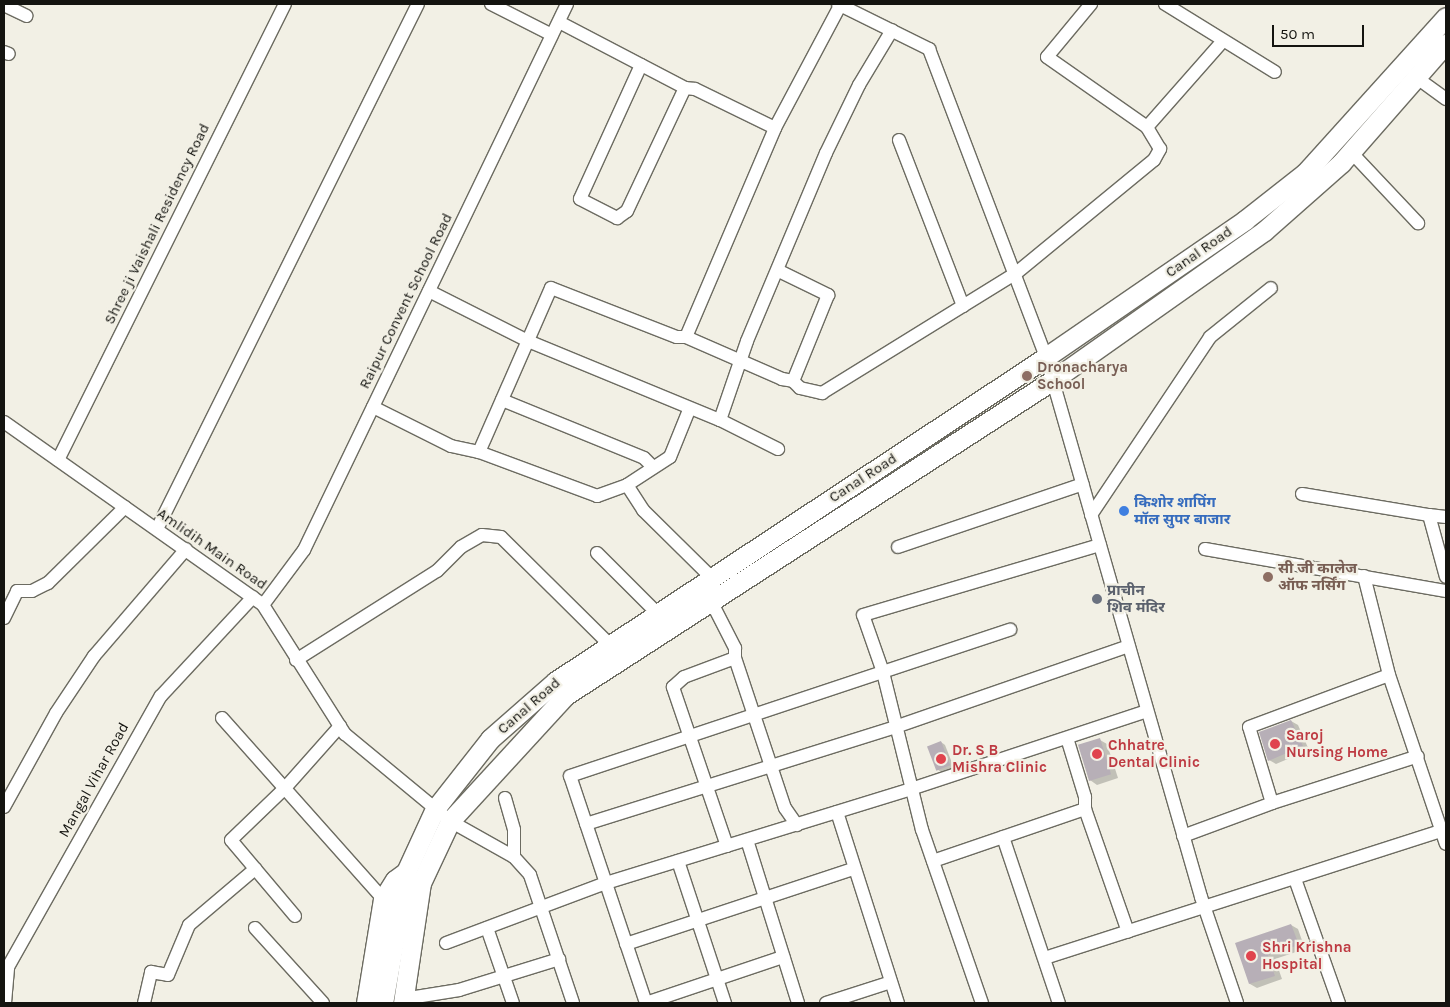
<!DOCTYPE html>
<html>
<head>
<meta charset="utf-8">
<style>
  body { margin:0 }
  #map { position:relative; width:1450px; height:1007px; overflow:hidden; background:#f2f0e5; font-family:Karla,"Noto Sans Devanagari",sans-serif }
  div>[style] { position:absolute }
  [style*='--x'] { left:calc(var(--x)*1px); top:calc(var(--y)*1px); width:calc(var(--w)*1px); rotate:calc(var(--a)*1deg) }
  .shadow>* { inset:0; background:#0003 }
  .building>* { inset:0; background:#b7afb7; transform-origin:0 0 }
  .roads { filter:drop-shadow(1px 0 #6c6b61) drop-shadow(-1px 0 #6c6b61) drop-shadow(0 1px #6c6b61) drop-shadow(0 -1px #6c6b61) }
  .street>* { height:12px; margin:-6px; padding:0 6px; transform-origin:6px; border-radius:6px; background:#fff }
  .secondary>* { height:19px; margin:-9.5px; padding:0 9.5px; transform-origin:9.5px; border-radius:9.5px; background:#fff }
  .dots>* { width:14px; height:14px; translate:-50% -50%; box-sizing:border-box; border:2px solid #f2f0e5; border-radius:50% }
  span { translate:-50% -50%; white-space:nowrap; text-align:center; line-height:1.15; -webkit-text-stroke:4.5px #f2f0e5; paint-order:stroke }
  .street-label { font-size:15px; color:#141410 }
  .education-label { font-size:15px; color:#785e54; font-weight:700 }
  .left { translate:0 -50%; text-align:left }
  .shop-label { font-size:15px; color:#366cbe; font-weight:700 }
  .worship-label { font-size:15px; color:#5b616d; font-weight:700 }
  .health-label { font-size:15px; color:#be3a42; font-weight:700 }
  .frame { position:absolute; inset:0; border:5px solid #141410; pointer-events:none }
  .scale { position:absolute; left:1272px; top:25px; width:92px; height:22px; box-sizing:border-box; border:2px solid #141410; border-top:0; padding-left:6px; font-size:15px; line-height:18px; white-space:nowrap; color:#141410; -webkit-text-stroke:4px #f2f0e5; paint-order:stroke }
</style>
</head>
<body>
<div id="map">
  <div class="shadow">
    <i style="clip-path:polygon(1291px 721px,1298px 725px,1309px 750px,1276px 764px,1269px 760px)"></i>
    <i style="clip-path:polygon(1100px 740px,1107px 744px,1118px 778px,1097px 785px,1090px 780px)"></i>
    <i style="clip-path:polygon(941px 742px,945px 745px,954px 768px,941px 772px,937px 769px)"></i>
    <i style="clip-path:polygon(1291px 925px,1298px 929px,1305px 949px,1275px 959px,1282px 979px,1257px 988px,1250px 984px,1236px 944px)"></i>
  </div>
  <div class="building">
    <i style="clip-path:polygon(1291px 720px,1303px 746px,1268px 761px,1259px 732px)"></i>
    <i style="left:1100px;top:738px;width:38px;height:23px;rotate:73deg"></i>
    <i style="left:941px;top:741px;width:26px;height:15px;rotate:69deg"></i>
    <i style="clip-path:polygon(1291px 924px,1299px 945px,1268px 955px,1275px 976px,1249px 984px,1235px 943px)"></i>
  </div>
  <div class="roads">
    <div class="street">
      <i style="--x:491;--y:4;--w:68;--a:26.9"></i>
      <i style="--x:838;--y:4;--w:102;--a:26.3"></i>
      <i style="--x:929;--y:49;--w:329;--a:69.2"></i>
      <i style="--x:1046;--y:357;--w:562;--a:73.98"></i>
      <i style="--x:1201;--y:897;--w:112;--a:71.2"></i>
      <i style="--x:1165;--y:4;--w:129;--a:31.7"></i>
      <i style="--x:4;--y:5;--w:25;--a:26"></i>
      <i style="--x:559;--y:22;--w:142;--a:27.6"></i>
      <i style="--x:685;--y:88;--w:10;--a:6"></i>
      <i style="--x:695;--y:89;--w:89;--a:26"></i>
      <i style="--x:4;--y:52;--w:5;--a:22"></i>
      <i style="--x:641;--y:65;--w:147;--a:114.5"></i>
      <i style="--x:580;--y:199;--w:42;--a:27.2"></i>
      <i style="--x:617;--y:218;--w:12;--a:-35"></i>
      <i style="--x:627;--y:211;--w:136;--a:-64.8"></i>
      <i style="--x:1417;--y:78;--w:36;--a:36"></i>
      <i style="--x:1147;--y:127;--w:113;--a:-48.6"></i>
      <i style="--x:899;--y:140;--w:178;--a:68.9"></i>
      <i style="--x:1351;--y:152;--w:98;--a:46.7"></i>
      <i style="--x:779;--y:271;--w:55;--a:26.1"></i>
      <i style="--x:828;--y:295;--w:93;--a:112.1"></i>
      <i style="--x:429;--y:291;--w:111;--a:26.8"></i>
      <i style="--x:528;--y:341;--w:208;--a:22.4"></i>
      <i style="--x:720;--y:420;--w:65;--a:26.6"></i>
      <i style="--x:686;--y:337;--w:227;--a:-66.9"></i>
      <i style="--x:775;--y:128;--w:140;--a:-62"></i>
      <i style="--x:502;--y:400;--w:153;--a:22.2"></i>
      <i style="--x:644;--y:458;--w:13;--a:45"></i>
      <i style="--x:373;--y:407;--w:87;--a:26.6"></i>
      <i style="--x:451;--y:446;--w:29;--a:12"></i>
      <i style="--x:479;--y:452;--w:126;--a:20.4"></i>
      <i style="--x:597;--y:496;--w:32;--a:-20"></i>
      <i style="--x:627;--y:485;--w:51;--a:-33.1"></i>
      <i style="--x:670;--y:457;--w:51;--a:-68"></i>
      <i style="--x:720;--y:420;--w:83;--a:-71.1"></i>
      <i style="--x:747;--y:341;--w:204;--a:-67.2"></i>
      <i style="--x:826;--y:153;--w:76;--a:-64.1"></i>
      <i style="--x:859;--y:85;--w:64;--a:-59"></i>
      <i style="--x:4;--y:422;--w:317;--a:35.2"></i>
      <i style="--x:263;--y:605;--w:153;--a:57.6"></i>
      <i style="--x:345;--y:734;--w:136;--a:39.6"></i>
      <i style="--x:450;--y:821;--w:73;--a:29.4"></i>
      <i style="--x:514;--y:857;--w:24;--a:48"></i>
      <i style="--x:530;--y:875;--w:135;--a:71.4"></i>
      <i style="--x:479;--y:452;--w:179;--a:-66.3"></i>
      <i style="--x:551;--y:288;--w:135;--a:21.3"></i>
      <i style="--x:677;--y:337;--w:9;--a:0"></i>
      <i style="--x:686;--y:337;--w:105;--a:23.6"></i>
      <i style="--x:782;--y:379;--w:11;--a:10"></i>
      <i style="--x:793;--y:381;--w:10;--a:45"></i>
      <i style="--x:800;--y:388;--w:23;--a:13"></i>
      <i style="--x:822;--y:393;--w:227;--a:-31.7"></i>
      <i style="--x:1015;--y:274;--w:180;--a:-39.4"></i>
      <i style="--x:1154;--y:160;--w:13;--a:-61"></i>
      <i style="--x:1160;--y:149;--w:26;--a:-121"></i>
      <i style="--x:1147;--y:127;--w:122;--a:-145"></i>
      <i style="--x:1047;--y:57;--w:69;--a:-50.3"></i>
      <i style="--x:58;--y:460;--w:509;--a:-63.54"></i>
      <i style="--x:627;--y:485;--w:30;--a:57"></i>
      <i style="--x:643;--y:510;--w:97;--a:44.6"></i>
      <i style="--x:1302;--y:494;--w:129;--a:9.4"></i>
      <i style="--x:1429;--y:515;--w:64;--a:74.7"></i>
      <i style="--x:1091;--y:515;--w:214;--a:-56.2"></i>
      <i style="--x:1210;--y:337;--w:78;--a:-38.8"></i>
      <i style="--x:1429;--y:515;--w:17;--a:7"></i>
      <i style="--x:157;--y:529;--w:586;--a:-63.57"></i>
      <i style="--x:898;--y:547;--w:195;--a:-18.8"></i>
      <i style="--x:1205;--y:549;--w:245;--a:9.9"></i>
      <i style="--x:597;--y:553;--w:86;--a:45"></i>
      <i style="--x:1364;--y:576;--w:102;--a:75.8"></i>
      <i style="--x:1389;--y:675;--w:178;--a:71.4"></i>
      <i style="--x:711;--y:601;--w:53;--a:62.9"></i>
      <i style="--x:735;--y:648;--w:10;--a:90"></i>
      <i style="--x:735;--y:658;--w:158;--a:71.6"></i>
      <i style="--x:785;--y:808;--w:21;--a:55"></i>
      <i style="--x:263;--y:605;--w:69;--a:-53.3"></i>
      <i style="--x:304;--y:550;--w:606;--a:-64.28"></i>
      <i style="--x:4;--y:618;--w:30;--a:-64"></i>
      <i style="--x:17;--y:591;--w:15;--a:0"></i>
      <i style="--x:32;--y:591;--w:18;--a:-27"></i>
      <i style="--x:48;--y:583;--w:108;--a:-44.6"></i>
      <i style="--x:296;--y:660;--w:167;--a:-32.3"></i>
      <i style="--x:437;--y:571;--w:34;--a:-45"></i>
      <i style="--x:461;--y:547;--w:24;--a:-30"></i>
      <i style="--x:482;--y:535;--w:19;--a:6"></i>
      <i style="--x:501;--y:537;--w:153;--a:44.7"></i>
      <i style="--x:222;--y:718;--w:242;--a:48.3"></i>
      <i style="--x:1067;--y:738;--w:62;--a:73"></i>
      <i style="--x:1085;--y:797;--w:12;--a:90"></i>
      <i style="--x:1085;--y:809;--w:130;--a:70.7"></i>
      <i style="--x:505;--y:798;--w:33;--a:74"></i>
      <i style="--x:514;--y:830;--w:27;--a:90"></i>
      <i style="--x:1272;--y:803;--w:79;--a:-106.8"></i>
      <i style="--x:1249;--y:727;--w:149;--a:-20.4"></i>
      <i style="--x:4;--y:807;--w:107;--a:-61"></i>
      <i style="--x:56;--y:713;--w:69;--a:-56.3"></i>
      <i style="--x:94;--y:656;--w:141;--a:-49.3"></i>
      <i style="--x:837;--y:812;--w:201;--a:72.3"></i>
      <i style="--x:586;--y:824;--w:327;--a:-17.4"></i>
      <i style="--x:898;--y:726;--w:244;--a:-19.1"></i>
      <i style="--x:1183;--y:836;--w:95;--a:-20.3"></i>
      <i style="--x:1272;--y:803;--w:153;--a:-17.8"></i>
      <i style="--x:1003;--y:837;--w:175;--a:71.4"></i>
      <i style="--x:747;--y:840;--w:171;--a:72.6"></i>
      <i style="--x:727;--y:846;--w:168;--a:-108.8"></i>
      <i style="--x:673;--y:687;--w:15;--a:-42"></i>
      <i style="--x:684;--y:677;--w:54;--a:-20.4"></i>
      <i style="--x:678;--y:861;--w:150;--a:71.7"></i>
      <i style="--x:933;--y:861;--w:161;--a:-18.9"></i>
      <i style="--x:1295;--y:879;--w:132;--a:70.5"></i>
      <i style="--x:295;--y:916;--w:99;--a:-130.1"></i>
      <i style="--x:231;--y:840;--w:75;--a:-43.9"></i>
      <i style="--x:285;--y:788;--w:83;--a:-48.4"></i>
      <i style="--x:255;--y:928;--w:101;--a:47.8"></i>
      <i style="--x:487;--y:928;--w:79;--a:70.9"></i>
      <i style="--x:446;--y:943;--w:171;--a:-20.6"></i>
      <i style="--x:606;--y:883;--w:322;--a:-17.1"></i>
      <i style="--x:914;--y:788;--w:245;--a:-18.3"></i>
      <i style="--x:626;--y:944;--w:239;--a:-18.3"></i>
      <i style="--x:1045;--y:958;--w:421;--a:-17.8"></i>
      <i style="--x:403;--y:999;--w:57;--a:-9.1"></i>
      <i style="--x:459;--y:990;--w:105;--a:-17.2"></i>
      <i style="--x:5;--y:1003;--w:36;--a:-85"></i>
      <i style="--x:8;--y:967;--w:311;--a:-60.6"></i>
      <i style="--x:161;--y:696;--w:135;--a:-47.1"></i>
      <i style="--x:144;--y:1003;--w:32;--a:-77"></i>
      <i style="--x:151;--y:972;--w:17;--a:10"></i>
      <i style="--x:168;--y:975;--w:54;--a:-67.2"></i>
      <i style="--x:189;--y:925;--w:87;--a:-40.3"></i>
      <i style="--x:646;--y:1003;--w:239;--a:-108.5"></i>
      <i style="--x:570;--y:776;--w:464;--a:-18.4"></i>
      <i style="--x:646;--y:1003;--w:145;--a:-18.6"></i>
      <i style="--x:826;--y:1003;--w:68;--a:-17.9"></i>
      <i style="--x:982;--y:1003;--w:183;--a:-109.1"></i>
      <i style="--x:922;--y:830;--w:163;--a:-103.9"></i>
      <i style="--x:883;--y:672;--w:60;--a:-109.3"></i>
      <i style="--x:863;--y:615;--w:247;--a:-16.5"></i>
    </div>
    <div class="secondary">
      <i style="--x:366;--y:1003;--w:105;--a:-80.7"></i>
      <i style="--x:383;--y:899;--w:22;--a:-58"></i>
      <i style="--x:395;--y:880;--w:14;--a:-36"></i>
      <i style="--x:383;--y:1003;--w:133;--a:-80"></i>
      <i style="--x:406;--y:872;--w:69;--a:-65.3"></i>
      <i style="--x:435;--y:809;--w:89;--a:-51.8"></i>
      <i style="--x:490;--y:739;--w:88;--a:-41.3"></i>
      <i style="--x:556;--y:681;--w:587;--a:-33.47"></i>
      <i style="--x:1046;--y:357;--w:242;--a:-34.5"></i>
      <i style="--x:1245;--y:220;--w:76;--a:-38.1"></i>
      <i style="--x:1305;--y:173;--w:210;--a:-47.9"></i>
      <i style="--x:403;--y:1003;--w:121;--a:-81.5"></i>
      <i style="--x:421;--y:883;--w:68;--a:-64.9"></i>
      <i style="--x:450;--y:821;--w:171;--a:-47.4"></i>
      <i style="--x:566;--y:695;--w:580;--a:-32.9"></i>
      <i style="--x:1053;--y:380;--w:258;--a:-35.2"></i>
      <i style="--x:1264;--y:231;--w:103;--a:-41.4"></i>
      <i style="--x:1341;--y:163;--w:159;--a:-48.8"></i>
    </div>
  </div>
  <div class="dots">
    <i style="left:1027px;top:376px;background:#8d6e63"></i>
    <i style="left:1124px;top:511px;background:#3f7fe0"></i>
    <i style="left:1268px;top:577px;background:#8d6e63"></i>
    <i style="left:1097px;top:599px;background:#6b7280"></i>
    <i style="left:1275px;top:744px;background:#e0444e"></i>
    <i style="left:1097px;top:754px;background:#e0444e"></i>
    <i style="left:941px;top:759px;background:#e0444e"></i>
    <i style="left:1251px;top:956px;background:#e0444e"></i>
  </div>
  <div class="street-label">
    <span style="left:157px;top:224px;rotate:-64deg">Shree ji Vaishali Residency Road</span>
    <span style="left:1199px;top:252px;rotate:-35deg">Canal Road</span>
    <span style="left:406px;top:301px;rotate:-64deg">Raipur Convent School Road</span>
    <span style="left:863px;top:478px;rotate:-33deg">Canal Road</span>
    <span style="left:212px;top:549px;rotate:35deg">Amlidih Main Road</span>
    <span style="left:529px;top:706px;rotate:-41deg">Canal Road</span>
    <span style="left:94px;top:780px;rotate:-61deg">Mangal Vihar Road</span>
  </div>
  <div class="education-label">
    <span class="left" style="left:1037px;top:376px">Dronacharya<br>School</span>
    <span class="left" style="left:1278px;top:577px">सी जी कालेज<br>ऑफ नर्सिंग</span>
  </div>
  <div class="shop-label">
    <span class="left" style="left:1134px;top:511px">किशोर शापिंग<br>मॉल सुपर बाजार</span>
  </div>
  <div class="worship-label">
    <span class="left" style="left:1107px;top:599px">प्राचीन<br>शिव मंदिर</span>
  </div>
  <div class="health-label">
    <span class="left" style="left:1286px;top:744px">Saroj<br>Nursing Home</span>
    <span class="left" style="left:1108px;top:754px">Chhatre<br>Dental Clinic</span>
    <span class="left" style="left:952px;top:759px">Dr. S B<br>Mishra Clinic</span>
    <span class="left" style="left:1262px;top:956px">Shri Krishna<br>Hospital</span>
  </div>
  <div class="frame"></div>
  <div class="scale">50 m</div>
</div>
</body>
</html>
